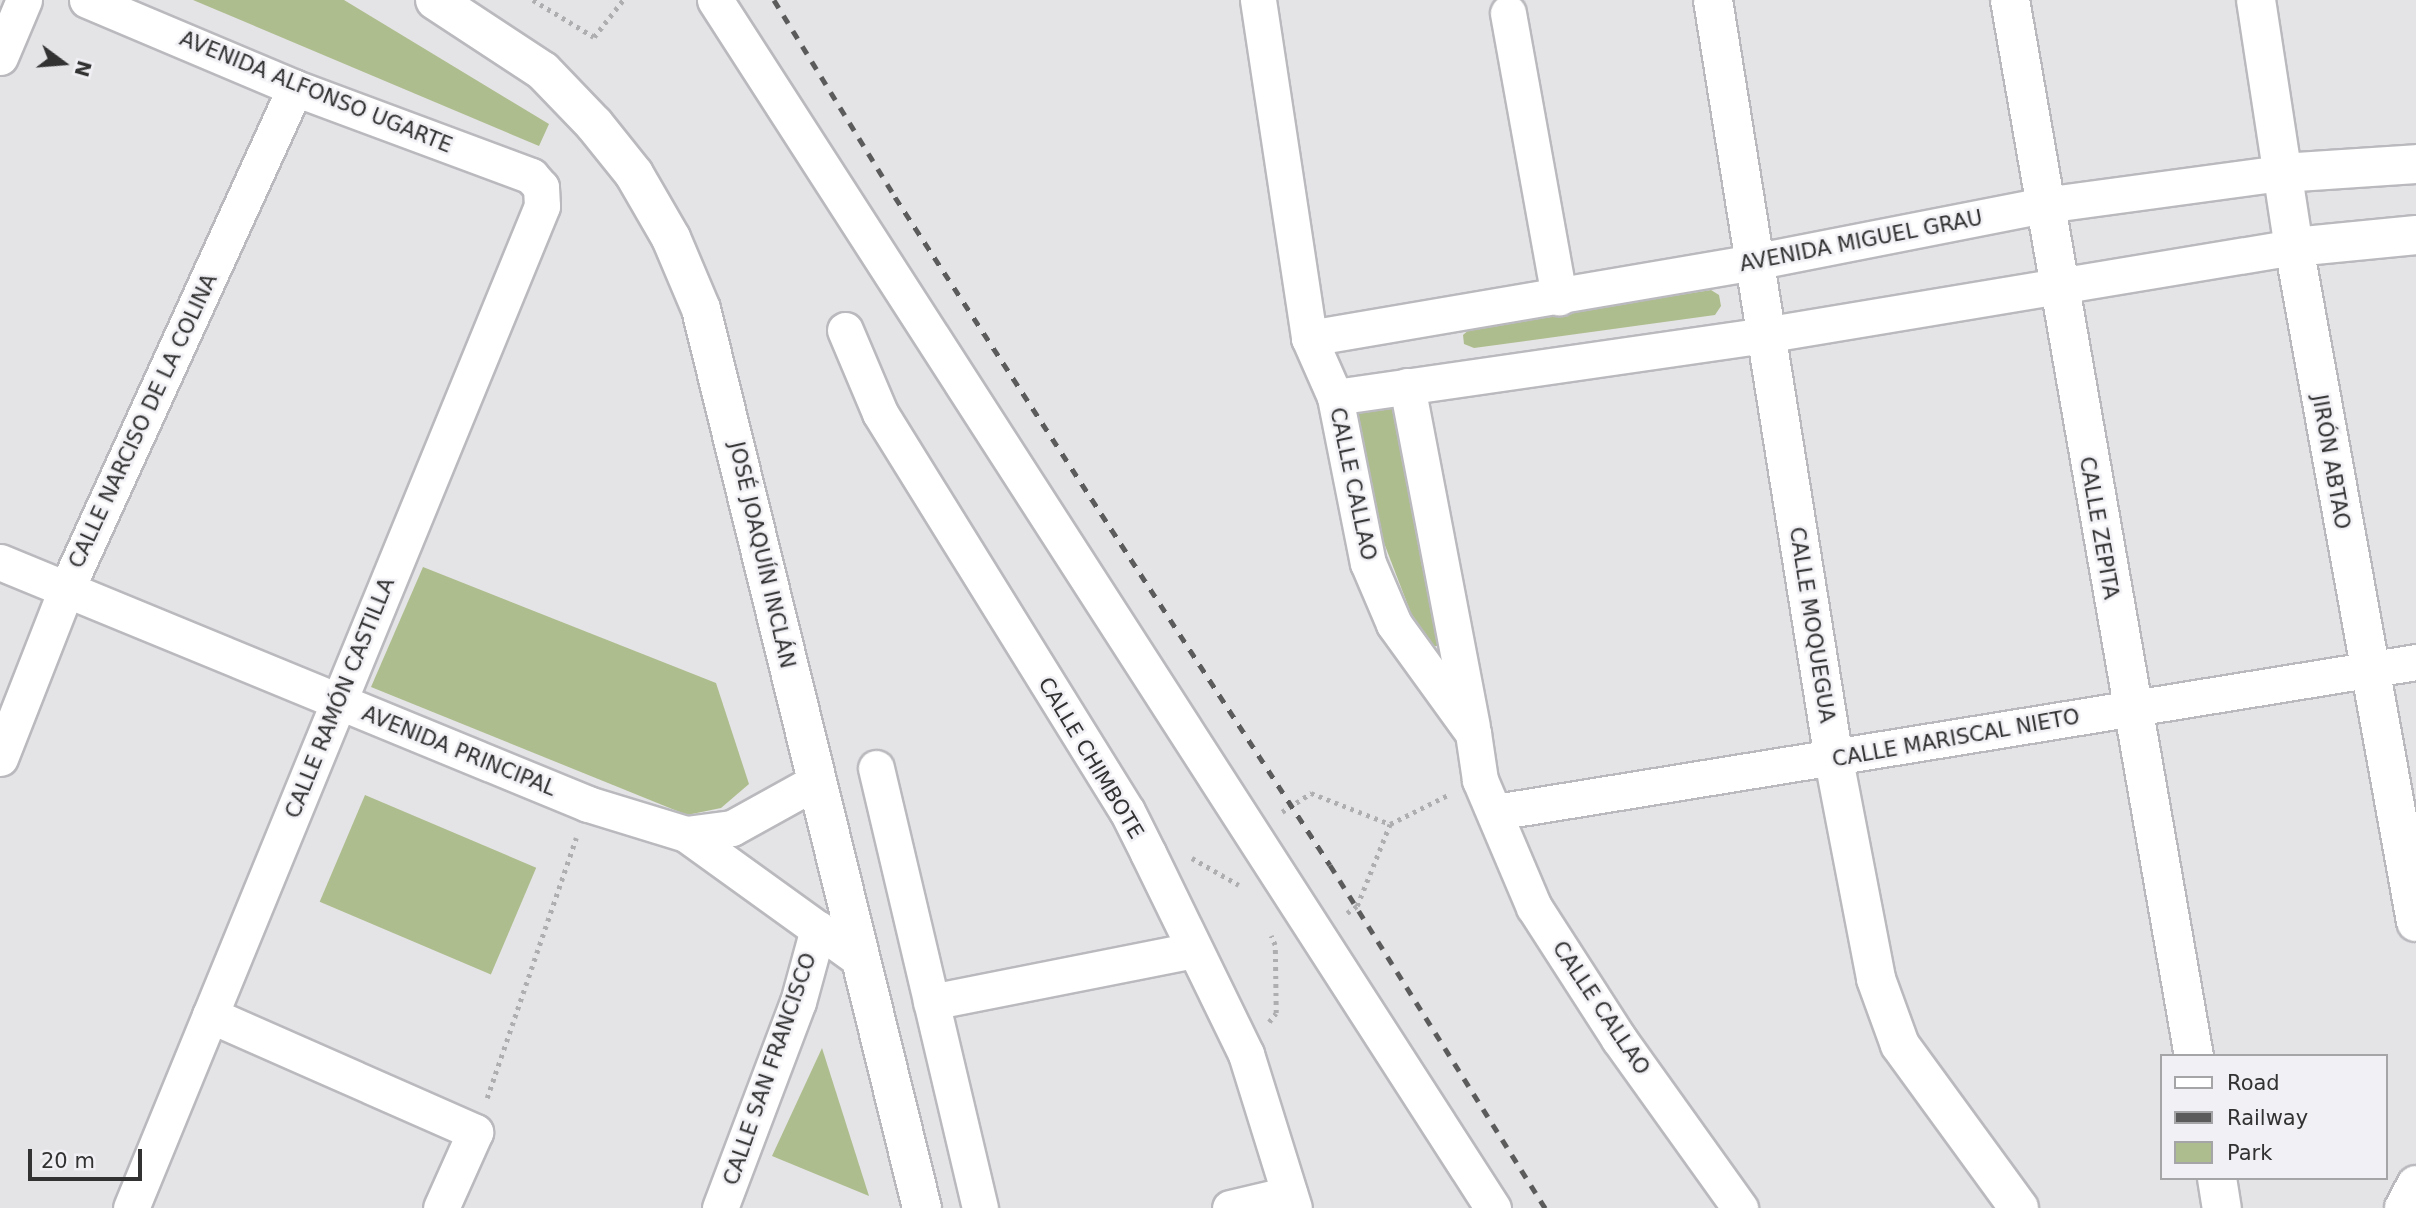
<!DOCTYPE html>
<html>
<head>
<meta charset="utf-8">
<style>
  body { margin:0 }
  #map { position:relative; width:2416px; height:1208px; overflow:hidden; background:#e4e4e7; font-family:"DejaVu Sans",sans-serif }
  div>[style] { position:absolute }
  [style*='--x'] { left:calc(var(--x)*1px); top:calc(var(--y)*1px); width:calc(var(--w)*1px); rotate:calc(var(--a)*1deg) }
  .green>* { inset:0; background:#aebd8d; transform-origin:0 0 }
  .path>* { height:4.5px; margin-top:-2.25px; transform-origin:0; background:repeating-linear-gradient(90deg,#aeaeb0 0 3.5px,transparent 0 8.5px) }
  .roads { filter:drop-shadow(2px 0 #bababe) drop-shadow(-2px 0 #bababe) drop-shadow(0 2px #bababe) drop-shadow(0 -2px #bababe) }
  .minor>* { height:35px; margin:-17.5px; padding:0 17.5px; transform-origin:17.5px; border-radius:17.5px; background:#fff }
  .tertiary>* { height:38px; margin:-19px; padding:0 19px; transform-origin:19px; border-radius:19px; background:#fff }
  .primary>* { height:38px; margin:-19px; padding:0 19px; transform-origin:19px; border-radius:19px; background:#fff }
  .rail>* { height:5px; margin-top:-2.5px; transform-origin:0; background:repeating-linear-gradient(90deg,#5b5b5c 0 9px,transparent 0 18px) }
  span { translate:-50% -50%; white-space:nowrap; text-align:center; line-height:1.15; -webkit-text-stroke:5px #f1f1f5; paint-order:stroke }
  .street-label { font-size:21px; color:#323233 }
  .legend { position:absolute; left:2160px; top:1054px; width:228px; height:126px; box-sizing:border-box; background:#f1f1f5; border:2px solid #a5a5a7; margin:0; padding:9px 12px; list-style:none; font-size:21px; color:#323233 }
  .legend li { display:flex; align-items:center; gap:14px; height:35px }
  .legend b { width:35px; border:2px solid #a5a5a7 }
  .north { position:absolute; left:28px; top:28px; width:70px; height:70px; -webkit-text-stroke:5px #f1f1f5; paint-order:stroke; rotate:106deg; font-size:19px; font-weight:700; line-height:28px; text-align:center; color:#323233 }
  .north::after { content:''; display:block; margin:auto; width:24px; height:32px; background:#323233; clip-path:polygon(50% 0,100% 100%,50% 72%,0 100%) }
  .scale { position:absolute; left:28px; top:1149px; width:114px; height:32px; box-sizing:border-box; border:4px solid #323233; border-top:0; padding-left:9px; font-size:21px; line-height:24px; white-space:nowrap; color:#323233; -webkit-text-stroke:5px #f1f1f5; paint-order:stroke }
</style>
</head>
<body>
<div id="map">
  <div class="green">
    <i style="clip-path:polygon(193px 0,344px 0,549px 124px,539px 146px)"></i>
    <i style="clip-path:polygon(1711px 290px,1719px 295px,1721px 306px,1715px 315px,1474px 348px,1464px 344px,1463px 335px,1471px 328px)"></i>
    <i style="clip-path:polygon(1396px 404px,1442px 646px,1432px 646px,1412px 616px,1384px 543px,1356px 416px,1361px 406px)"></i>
    <i style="clip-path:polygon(423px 567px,716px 683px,749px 784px,721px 808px,687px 815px,371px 687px)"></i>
    <i style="left:365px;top:795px;width:186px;height:116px;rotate:23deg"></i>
    <i style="clip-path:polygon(822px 1048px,869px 1196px,772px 1156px)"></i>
  </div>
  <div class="path">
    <i style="--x:533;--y:0;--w:71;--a:31.2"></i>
    <i style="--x:594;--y:37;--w:47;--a:-51.9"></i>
    <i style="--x:1282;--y:812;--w:35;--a:-33"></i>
    <i style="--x:1311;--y:793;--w:85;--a:21.4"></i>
    <i style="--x:1192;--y:858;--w:54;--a:29.9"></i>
    <i style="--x:1347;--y:913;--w:12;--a:-35"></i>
    <i style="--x:1357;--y:906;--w:88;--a:-68.1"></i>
    <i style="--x:1390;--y:824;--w:65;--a:-26.6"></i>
    <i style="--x:1269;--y:1022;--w:11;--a:-52"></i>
    <i style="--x:1276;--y:1013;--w:68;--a:-90.8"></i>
    <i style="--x:1275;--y:945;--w:10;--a:-114"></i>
    <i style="--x:487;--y:1098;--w:275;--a:-71.1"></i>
  </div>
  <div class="roads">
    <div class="minor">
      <i style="--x:87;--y:0;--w:226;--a:22.9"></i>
      <i style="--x:295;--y:88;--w:252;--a:20.4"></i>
      <i style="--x:531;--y:176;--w:15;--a:48"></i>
      <i style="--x:541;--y:187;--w:19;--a:87"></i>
      <i style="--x:542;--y:206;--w:1083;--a:112.3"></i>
      <i style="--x:715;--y:0;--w:1437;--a:57.22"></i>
      <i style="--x:1258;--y:0;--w:342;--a:81.4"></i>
      <i style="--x:1309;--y:338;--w:64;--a:66.2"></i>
      <i style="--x:1335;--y:397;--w:169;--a:78.8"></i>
      <i style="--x:1368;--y:563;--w:66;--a:66.9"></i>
      <i style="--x:1394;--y:624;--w:135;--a:54.1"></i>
      <i style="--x:1473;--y:733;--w:48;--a:81.5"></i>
      <i style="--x:1480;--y:780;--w:138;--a:67"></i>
      <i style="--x:1534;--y:907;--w:157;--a:57.2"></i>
      <i style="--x:1619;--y:1039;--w:208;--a:54.4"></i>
      <i style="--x:1508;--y:13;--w:289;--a:79.8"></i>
      <i style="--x:0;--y:57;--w:62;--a:-67.2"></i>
      <i style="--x:845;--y:330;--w:90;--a:67.1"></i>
      <i style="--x:880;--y:413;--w:468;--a:58.2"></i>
      <i style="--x:1127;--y:811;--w:47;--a:63.4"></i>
      <i style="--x:1148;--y:853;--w:224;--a:64"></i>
      <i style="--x:1246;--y:1054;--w:161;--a:72.7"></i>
      <i style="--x:1309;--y:338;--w:450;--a:-9.7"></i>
      <i style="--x:1753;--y:262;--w:297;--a:-11.1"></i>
      <i style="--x:2044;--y:205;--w:240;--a:-7.7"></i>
      <i style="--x:1407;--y:386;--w:346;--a:79.2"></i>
      <i style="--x:1335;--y:397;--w:433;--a:-8.2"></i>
      <i style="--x:1764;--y:335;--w:537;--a:-9.43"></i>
      <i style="--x:0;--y:562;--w:636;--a:22.37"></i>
      <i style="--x:588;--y:804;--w:102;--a:17"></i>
      <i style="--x:686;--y:834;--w:212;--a:35.8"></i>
      <i style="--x:0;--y:758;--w:180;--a:-68.6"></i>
      <i style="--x:66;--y:590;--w:552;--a:-65.48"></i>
      <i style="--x:876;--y:768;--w:452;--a:76.7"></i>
      <i style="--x:1496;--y:812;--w:932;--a:-9.26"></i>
      <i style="--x:686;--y:834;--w:46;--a:-7.4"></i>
      <i style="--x:732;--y:828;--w:95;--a:-29"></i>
      <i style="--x:931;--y:1002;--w:267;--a:-11.2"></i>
      <i style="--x:210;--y:1015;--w:290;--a:23.8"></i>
      <i style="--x:475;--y:1132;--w:83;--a:114.1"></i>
      <i style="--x:720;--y:1208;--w:220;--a:-69.3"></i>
      <i style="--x:798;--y:1002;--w:76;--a:-74.7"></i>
      <i style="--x:1230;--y:1208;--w:61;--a:-13.3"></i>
    </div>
    <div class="tertiary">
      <i style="--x:1713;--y:0;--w:770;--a:80.95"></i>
      <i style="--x:1834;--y:760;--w:223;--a:79.1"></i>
      <i style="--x:1876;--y:979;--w:70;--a:70"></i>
      <i style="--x:1900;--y:1045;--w:202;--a:53.9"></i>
      <i style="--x:2010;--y:0;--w:1072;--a:80.12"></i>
      <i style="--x:2256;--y:0;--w:250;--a:81.3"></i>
      <i style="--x:2294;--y:247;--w:686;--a:79.75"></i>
      <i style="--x:2282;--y:173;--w:134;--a:-3.8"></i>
      <i style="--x:2294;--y:247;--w:123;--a:-5.6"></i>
      <i style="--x:2217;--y:1178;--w:30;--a:81"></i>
      <i style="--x:2404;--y:1208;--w:26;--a:-62"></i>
    </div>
    <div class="primary">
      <i style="--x:435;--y:0;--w:129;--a:33.3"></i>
      <i style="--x:543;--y:71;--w:74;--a:46.1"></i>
      <i style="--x:594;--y:124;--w:64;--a:51.3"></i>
      <i style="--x:634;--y:174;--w:74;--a:60"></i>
      <i style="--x:671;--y:238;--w:77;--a:67.1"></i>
      <i style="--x:701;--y:309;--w:926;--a:76.19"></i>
    </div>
  </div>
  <div class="rail">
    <i style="--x:774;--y:0;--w:231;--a:58.4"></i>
    <i style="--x:895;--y:197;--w:797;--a:56.93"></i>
    <i style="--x:1330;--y:865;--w:405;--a:57.9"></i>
  </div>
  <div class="street-label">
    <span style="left:316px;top:92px;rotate:22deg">AVENIDA ALFONSO UGARTE</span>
    <span style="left:1861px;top:241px;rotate:-11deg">AVENIDA MIGUEL GRAU</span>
    <span style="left:143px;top:421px;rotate:-65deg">CALLE NARCISO DE LA COLINA</span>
    <span style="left:2331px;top:462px;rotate:80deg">JIRÓN ABTAO</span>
    <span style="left:1353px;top:484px;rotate:78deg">CALLE CALLAO</span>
    <span style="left:2099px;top:528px;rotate:80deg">CALLE ZEPITA</span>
    <span style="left:762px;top:555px;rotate:77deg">JOSÉ JOAQUÍN INCLÁN</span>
    <span style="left:1812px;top:625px;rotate:81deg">CALLE MOQUEGUA</span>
    <span style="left:340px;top:698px;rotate:-68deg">CALLE RAMÓN CASTILLA</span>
    <span style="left:1956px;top:738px;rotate:-10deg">CALLE MARISCAL NIETO</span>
    <span style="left:459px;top:751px;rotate:22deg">AVENIDA PRINCIPAL</span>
    <span style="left:1091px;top:758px;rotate:59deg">CALLE CHIMBOTE</span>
    <span style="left:1601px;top:1008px;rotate:56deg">CALLE CALLAO</span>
    <span style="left:770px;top:1069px;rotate:-71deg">CALLE SAN FRANCISCO</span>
  </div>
  <ul class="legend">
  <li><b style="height:9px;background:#fff"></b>Road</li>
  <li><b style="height:9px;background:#5b5b5c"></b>Railway</li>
  <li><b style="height:19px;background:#aebd8d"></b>Park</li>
  </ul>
  <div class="north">N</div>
  <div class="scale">20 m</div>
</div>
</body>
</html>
